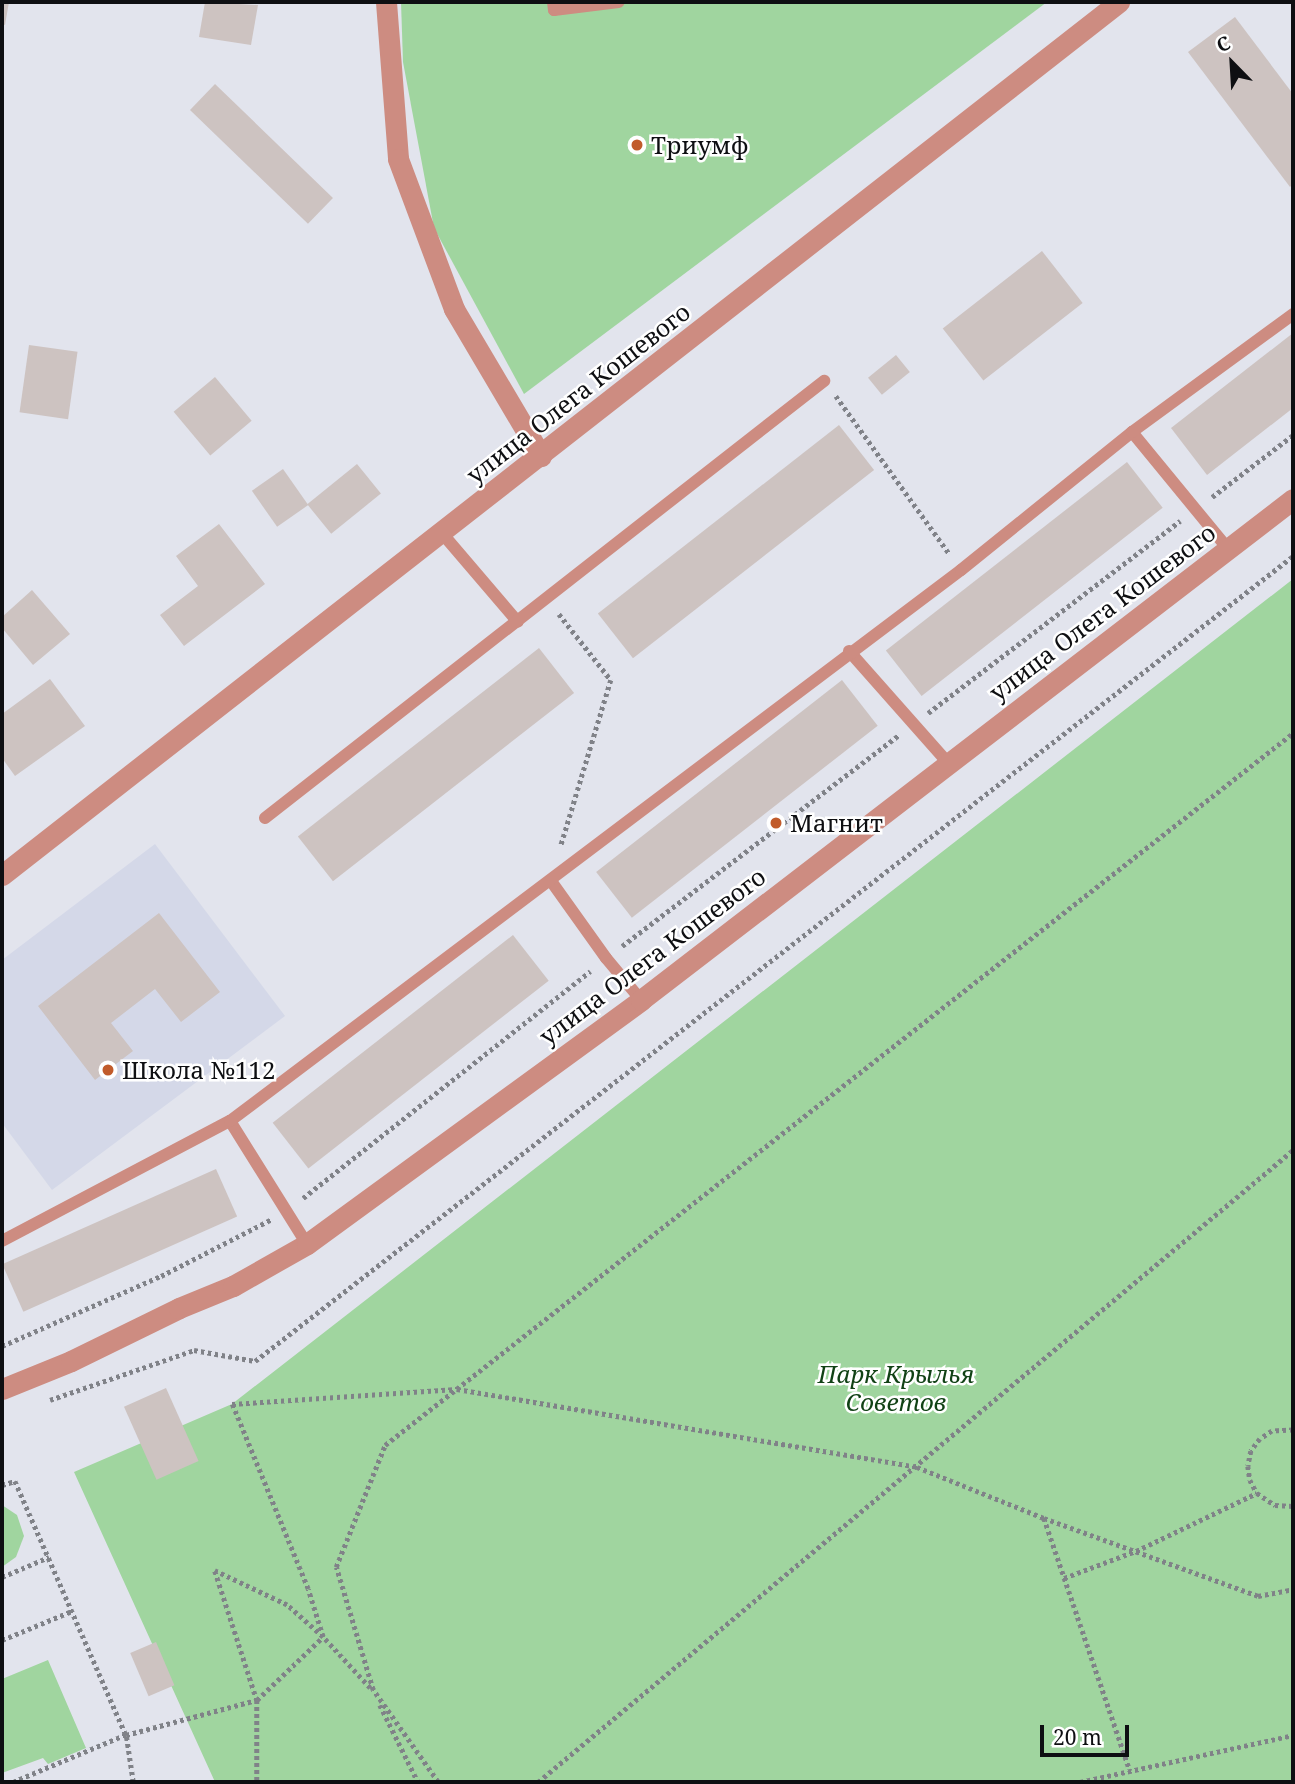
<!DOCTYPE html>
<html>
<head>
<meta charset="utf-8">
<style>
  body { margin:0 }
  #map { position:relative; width:1295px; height:1784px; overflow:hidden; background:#e2e4ed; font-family:"Noto Serif",serif }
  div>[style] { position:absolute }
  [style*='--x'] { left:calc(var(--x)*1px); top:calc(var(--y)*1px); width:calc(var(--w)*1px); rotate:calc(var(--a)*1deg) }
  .built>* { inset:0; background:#d4d8e8 }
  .green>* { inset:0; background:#a0d59f }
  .building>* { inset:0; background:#cdc3c1; transform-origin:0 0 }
  .path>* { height:4.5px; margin-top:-2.25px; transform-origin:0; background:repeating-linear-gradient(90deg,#808288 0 3.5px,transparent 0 7px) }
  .service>* { height:12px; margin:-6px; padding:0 6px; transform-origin:6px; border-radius:6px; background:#cd8c81 }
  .minor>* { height:21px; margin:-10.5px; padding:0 10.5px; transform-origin:10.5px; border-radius:10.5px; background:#cd8c81 }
  .tertiary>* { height:21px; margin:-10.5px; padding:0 10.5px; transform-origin:10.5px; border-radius:10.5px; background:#cd8c81 }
  .dots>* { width:19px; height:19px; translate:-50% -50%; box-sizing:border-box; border:4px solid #fff; border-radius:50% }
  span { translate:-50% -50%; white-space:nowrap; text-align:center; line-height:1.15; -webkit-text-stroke:5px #fff; paint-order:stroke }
  .poi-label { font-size:24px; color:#0e0f12 }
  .left { translate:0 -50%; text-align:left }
  .street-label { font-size:24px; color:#0e0f12 }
  .park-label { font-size:24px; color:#114215; font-style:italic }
  .frame { position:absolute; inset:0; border:4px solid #0e0f12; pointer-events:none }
  .north { position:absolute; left:1197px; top:28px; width:70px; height:70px; -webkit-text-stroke:5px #fff; paint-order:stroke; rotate:336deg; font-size:19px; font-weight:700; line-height:28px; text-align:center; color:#0e0f12 }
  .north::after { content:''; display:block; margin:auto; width:24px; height:32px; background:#0e0f12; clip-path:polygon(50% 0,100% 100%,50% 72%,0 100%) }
  .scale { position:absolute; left:1040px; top:1725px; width:89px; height:32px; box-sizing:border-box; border:4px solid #0e0f12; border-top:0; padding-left:9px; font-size:21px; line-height:24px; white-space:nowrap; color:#0e0f12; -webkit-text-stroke:5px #fff; paint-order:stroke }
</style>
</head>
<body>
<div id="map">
  <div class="built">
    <i style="clip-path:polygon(155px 844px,285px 1016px,52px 1190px,2px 1123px,2px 960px)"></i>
  </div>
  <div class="green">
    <i style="clip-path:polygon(401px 2px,1047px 2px,524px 394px,434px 228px,403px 62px)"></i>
    <i style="clip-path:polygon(1293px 579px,1293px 1782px,215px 1782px,74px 1472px,232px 1404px)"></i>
    <i style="clip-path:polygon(2px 1505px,17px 1515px,24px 1536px,16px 1557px,2px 1567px)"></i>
    <i style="clip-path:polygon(48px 1660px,86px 1748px,48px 1764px,43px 1758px,2px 1773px,2px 1679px)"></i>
  </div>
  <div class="building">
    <i style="clip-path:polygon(2px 2px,9px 2px,5px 25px,2px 24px)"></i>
    <i style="clip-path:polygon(205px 2px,258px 5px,251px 45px,199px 37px)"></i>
    <i style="clip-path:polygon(1235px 17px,1293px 94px,1293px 184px,1290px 187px,1188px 52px)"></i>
    <i style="left:215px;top:84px;width:164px;height:36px;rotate:44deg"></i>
    <i style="left:1042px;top:251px;width:66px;height:126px;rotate:52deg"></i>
    <i style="clip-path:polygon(1293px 333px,1293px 408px,1207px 475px,1171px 428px)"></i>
    <i style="left:29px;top:345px;width:49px;height:68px;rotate:8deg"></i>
    <i style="left:896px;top:355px;width:22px;height:36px;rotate:51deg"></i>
    <i style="left:215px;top:377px;width:57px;height:54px;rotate:50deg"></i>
    <i style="left:839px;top:425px;width:57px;height:306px;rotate:52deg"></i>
    <i style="left:1127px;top:462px;width:58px;height:306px;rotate:52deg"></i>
    <i style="left:357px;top:464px;width:38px;height:64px;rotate:51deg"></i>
    <i style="left:283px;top:469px;width:44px;height:38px;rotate:55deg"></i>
    <i style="clip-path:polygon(219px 524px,265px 584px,184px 646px,160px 615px,198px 586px,176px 556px)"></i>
    <i style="clip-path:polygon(32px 590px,70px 634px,33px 665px,2px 628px,2px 617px)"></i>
    <i style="left:539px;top:648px;width:57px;height:306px;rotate:52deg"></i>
    <i style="clip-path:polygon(50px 679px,85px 726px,15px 776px,2px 758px,2px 714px)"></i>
    <i style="left:842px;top:680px;width:58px;height:312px;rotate:52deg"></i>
    <i style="clip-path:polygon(159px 913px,220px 992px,181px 1022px,155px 989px,111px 1023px,133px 1051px,95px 1080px,38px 1006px)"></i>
    <i style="left:513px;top:935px;width:58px;height:305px;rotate:52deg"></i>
    <i style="left:216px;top:1169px;width:52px;height:234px;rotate:66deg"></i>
    <i style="left:166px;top:1388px;width:80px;height:46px;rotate:66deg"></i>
    <i style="left:156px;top:1642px;width:47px;height:28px;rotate:67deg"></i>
  </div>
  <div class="path">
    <i style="--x:836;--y:396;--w:193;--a:54.3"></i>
    <i style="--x:1212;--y:497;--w:102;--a:-37.4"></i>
    <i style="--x:559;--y:614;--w:84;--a:51.8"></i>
    <i style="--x:611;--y:680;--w:173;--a:106.8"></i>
    <i style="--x:928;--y:713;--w:317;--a:-37.3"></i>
    <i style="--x:622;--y:946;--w:348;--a:-37.3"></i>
    <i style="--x:303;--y:1198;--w:366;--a:-38.3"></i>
    <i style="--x:2;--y:1346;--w:174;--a:-23.8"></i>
    <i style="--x:161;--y:1276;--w:123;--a:-27.2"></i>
    <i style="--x:50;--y:1400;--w:152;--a:-19.1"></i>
    <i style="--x:194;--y:1350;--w:62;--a:10.2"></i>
    <i style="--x:255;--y:1361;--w:1314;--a:-37.79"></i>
    <i style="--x:1293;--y:1430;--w:21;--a:177"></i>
    <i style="--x:1272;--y:1431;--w:14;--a:146"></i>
    <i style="--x:1260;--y:1439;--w:15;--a:127"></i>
    <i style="--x:1251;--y:1451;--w:15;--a:101"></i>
    <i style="--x:1248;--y:1466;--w:14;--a:82"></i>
    <i style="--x:1250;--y:1480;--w:15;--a:62"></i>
    <i style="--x:1257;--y:1493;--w:22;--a:34"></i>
    <i style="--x:1275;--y:1505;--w:18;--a:3"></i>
    <i style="--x:2;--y:1485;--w:14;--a:-17"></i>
    <i style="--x:15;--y:1481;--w:277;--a:66.4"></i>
    <i style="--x:126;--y:1735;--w:121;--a:157.2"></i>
    <i style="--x:1044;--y:1518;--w:228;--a:20"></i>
    <i style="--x:1258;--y:1596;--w:36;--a:-11"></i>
    <i style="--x:2;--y:1577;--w:51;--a:-23.1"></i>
    <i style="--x:1064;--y:1578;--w:77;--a:-20.6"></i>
    <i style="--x:1136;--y:1551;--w:134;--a:-25.6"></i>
    <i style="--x:2;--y:1640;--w:76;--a:-22.5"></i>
    <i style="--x:370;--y:1688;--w:69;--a:-132.7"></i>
    <i style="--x:323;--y:1637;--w:50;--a:-107.4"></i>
    <i style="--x:308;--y:1589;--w:200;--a:-112.3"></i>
    <i style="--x:232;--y:1404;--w:225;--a:-3.8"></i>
    <i style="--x:457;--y:1389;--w:467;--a:9.6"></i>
    <i style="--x:917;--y:1467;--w:137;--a:21.9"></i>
    <i style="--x:1044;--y:1518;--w:267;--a:71.2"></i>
    <i style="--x:380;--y:1705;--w:86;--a:63.7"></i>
    <i style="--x:133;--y:1782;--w:48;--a:-98.5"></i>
    <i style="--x:126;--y:1735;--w:136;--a:-15"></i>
    <i style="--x:257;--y:1700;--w:91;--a:-43.7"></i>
    <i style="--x:323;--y:1637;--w:48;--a:-138.4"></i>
    <i style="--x:287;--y:1605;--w:80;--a:-154.7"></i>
    <i style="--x:215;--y:1571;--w:136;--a:72"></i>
    <i style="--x:257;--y:1700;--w:82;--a:90"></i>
    <i style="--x:438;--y:1782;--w:113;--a:-125.2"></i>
    <i style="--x:373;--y:1690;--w:128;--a:-106.7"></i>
    <i style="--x:336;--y:1567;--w:131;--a:-68.1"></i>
    <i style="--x:385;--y:1445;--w:1154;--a:-38.1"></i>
    <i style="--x:538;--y:1782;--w:985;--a:-39.93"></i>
    <i style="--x:1080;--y:1782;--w:218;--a:-12.4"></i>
  </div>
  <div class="service">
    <i style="--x:553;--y:2;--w:8;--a:83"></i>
    <i style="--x:554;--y:10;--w:65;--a:-7"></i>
    <i style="--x:1132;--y:432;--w:151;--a:50.6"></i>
    <i style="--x:441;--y:532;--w:118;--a:49.5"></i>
    <i style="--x:849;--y:651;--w:149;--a:48.5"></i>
    <i style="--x:265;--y:818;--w:710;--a:-38.02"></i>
    <i style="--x:551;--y:881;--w:95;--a:54.5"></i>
    <i style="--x:606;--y:958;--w:55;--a:50.2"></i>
    <i style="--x:230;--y:1121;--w:145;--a:58"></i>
    <i style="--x:2;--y:1241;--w:258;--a:-27.8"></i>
    <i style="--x:230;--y:1121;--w:915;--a:-37.01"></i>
    <i style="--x:961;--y:570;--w:220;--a:-38.9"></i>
    <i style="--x:1132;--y:432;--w:200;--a:-36.2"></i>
  </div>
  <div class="minor">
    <i style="--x:386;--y:2;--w:157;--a:85.6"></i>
    <i style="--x:398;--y:159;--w:160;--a:69.5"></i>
    <i style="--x:454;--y:309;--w:171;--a:59.4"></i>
    <i style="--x:2;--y:875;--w:1418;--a:-38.01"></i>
  </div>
  <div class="tertiary">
    <i style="--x:2;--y:1389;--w:74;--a:-22.1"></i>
    <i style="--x:71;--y:1361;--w:120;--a:-26.1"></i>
    <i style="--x:179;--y:1308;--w:58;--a:-22.2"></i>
    <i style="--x:233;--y:1286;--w:85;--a:-29.6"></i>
    <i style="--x:307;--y:1244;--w:414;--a:-36.1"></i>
    <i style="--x:641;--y:1000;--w:822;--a:-37.54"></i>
  </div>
  <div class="dots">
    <i style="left:637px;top:145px;background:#c15b2b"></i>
    <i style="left:776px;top:823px;background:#c15b2b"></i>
    <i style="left:108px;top:1070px;background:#c15b2b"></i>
  </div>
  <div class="poi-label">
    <span class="left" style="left:651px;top:145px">Триумф</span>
    <span class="left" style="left:790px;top:823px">Магнит</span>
    <span class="left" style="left:122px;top:1070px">Школа №112</span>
  </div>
  <div class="street-label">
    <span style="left:578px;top:393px;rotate:-38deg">улица Олега Кошевого</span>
    <span style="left:1102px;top:612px;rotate:-37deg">улица Олега Кошевого</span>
    <span style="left:652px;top:956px;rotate:-37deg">улица Олега Кошевого</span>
  </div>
  <div class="park-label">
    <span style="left:896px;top:1388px">Парк Крылья<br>Советов</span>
  </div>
  <div class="frame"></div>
  <div class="north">С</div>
  <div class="scale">20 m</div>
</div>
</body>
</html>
